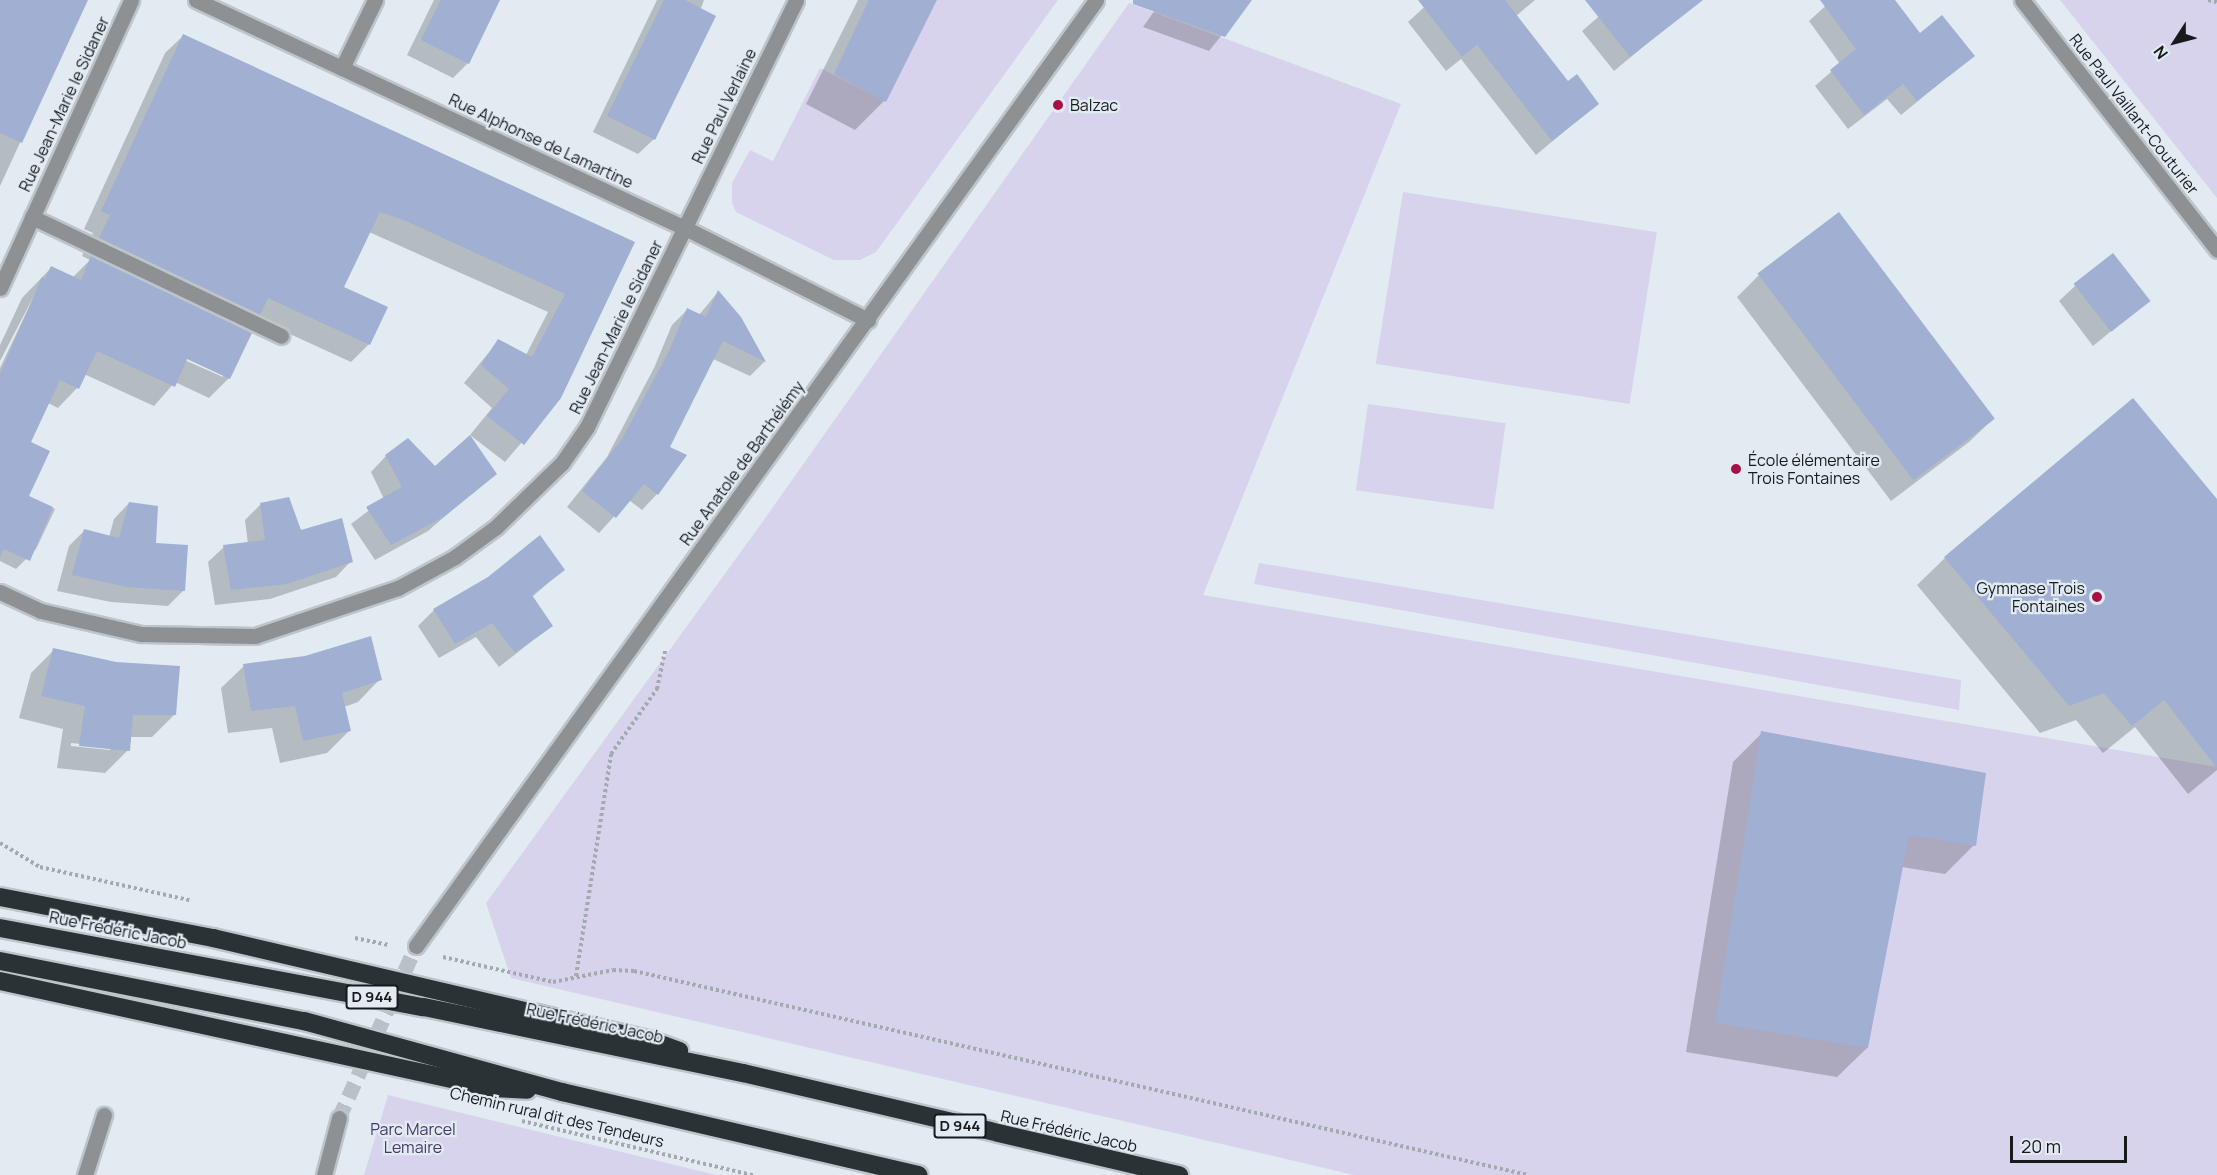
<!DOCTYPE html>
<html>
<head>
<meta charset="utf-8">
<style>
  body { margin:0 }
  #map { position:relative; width:2217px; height:1175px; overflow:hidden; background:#e2ebf2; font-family:Manrope,sans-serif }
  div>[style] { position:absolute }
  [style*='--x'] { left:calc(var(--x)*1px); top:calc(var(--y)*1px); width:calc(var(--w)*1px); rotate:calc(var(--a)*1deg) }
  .green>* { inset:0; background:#d7d3ed; transform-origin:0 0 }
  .shadow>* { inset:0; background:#0003 }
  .building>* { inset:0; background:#a0afd2; transform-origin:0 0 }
  .minor-tunnel>* { height:15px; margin-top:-7.5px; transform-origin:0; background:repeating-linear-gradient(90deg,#b9c1c7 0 15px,transparent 0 23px) }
  .path>* { height:4px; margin-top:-2px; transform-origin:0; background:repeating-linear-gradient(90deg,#a2a9af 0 3px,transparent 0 6px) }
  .roads { filter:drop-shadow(2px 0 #bdc5cb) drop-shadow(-2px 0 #bdc5cb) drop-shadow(0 2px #bdc5cb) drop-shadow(0 -2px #bdc5cb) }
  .minor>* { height:15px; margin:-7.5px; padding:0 7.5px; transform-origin:7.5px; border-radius:7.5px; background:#8d9193 }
  .highway>* { height:18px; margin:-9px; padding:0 9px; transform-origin:9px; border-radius:9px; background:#293235 }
  .dots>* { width:16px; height:16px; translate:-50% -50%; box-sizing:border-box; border:3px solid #e2ebf2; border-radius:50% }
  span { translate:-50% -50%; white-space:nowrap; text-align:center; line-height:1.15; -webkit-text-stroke:4.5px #e2ebf2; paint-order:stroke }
  .shield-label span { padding:2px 4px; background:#e2ebf2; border:2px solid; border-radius:4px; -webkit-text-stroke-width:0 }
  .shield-label { font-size:15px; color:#171a1c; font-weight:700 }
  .street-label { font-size:16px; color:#171a1c }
  .poi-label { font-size:16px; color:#171a1c }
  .left { translate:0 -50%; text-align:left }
  .right { translate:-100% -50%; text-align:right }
  .park-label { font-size:16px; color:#45396b }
  .north { position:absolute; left:2145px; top:12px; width:60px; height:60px; -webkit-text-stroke:4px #e2ebf2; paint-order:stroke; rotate:234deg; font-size:16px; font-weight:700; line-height:24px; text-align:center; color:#171a1c }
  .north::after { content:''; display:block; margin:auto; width:21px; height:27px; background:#171a1c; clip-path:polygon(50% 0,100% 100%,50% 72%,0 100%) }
  .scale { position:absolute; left:2010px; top:1136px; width:117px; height:27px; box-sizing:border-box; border:3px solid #171a1c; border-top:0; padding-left:8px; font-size:18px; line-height:21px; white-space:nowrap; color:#171a1c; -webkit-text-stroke:4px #e2ebf2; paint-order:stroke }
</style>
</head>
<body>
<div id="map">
  <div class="green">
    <i style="clip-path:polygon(937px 0,1058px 0,876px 252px,860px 260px,834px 260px,736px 212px,732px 203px,732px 183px,750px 150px,773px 161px,820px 68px,885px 101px)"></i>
    <i style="clip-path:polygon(2060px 0,2217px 0,2217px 198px,2109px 62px)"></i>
    <i style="clip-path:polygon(1129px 3px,1401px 104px,1203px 595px,2217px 767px,2217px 1175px,1354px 1175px,511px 978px,486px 903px,761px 524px)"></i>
    <i style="left:1403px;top:192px;width:257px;height:174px;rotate:9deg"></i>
    <i style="left:1368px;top:404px;width:139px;height:87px;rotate:8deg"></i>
    <i style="clip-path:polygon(1259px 563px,1961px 680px,1959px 710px,1254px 584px)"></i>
    <i style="clip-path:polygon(388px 1095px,716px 1175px,364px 1175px)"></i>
  </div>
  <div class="shadow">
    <i style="clip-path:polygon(0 0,86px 0,0 186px)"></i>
    <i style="clip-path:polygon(434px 0,498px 0,468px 63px,453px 78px,407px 55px)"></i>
    <i style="clip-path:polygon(657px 0,704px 0,654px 139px,638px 154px,593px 132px)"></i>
    <i style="clip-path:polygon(858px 0,935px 0,884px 101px,855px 130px,806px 104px)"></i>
    <i style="clip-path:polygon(1162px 0,1250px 0,1209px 51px,1143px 27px)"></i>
    <i style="clip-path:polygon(1432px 0,1535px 0,1516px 16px,1568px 83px,1597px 104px,1536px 155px,1461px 59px,1446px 71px,1408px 22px)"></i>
    <i style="clip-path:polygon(1618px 0,1666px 0,1679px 17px,1614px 71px,1582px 31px)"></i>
    <i style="clip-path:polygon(1832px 0,1893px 0,1919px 35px,1973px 56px,1901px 115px,1887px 99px,1848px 129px,1815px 86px,1840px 64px,1809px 21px)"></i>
    <i style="clip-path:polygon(evenodd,183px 36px,633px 243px,560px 397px,505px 462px,470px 435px,492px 408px,464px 383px,498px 341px,526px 355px,548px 312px,369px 232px,342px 288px,369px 344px,351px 362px,255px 318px,243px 330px,229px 378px,209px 398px,175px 382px,154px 406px,84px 374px,77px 388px,58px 408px,48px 403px,29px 443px,27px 496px,55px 509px,36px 549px,16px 569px,0 561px,0 368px,38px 288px,0 361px,0 345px,22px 298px,51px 268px,72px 278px,90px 260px,82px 256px,93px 233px,84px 229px,165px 53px,183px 36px,181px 355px,223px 374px,223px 377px,180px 358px,181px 355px)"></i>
    <i style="clip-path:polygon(1759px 275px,1992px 420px,1969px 442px,1891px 501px,1737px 297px)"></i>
    <i style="clip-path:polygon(2075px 286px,2148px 301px,2093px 346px,2059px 301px)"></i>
    <i style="clip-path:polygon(718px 292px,740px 318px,765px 361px,750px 376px,713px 359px,668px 447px,657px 494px,642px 510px,629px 500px,599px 533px,567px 507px,607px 457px,654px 368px,672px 325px,687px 310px,699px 315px)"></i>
    <i style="clip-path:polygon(386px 456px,435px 468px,495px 473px,428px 531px,375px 560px,351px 524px,384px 499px,371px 472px)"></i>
    <i style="clip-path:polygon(2217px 501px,2217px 770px,2188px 794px,2135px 727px,2103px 753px,2076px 720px,2040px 733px,1917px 585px,1945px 558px)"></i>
    <i style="clip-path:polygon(129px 503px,184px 590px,168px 606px,111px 602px,57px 591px,69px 546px,85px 530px,109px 537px,114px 519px)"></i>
    <i style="clip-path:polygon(261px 504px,351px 561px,336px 577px,270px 599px,215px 605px,208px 562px,224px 547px,248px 544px,245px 520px)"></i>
    <i style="clip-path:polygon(563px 570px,532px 597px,551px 626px,499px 667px,476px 637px,439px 658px,418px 626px,434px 610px,489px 578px)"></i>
    <i style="clip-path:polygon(evenodd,54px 650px,175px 714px,152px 737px,129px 737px,128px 750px,105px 773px,57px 768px,63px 729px,19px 718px,31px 673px,54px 650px,71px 743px,110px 747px,110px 750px,71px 746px,71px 743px)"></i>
    <i style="clip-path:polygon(244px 666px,380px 679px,358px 702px,344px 707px,350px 730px,327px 753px,280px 763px,272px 728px,228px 733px,221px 688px)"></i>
    <i style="clip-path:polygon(1762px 733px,1974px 845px,1945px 874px,1902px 867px,1867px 1048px,1837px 1077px,1686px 1052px,1733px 762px)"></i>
  </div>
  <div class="building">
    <i style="clip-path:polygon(0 0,88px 0,22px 143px,0 133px)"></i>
    <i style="clip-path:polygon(441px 0,500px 0,469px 64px,421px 40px)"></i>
    <i style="clip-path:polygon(664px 0,685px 0,716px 16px,655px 140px,607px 116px)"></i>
    <i style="clip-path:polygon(869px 0,937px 0,886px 102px,834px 74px)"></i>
    <i style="clip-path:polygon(1133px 0,1252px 0,1225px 37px,1133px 4px)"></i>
    <i style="clip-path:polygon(1418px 0,1505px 0,1568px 81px,1577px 74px,1599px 104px,1552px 141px,1477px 45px,1462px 57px)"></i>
    <i style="clip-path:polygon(1585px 0,1703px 0,1630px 57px)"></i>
    <i style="clip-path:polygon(1820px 0,1895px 0,1920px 33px,1942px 15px,1975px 56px,1917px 101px,1903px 84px,1864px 115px,1830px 70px,1856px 49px)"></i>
    <i style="clip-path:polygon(183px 34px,635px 242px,561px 398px,524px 445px,487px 416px,509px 389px,481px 365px,498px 339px,532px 357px,565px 294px,406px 221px,380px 212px,344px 287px,388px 307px,370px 345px,268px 298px,260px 315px,99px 238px,110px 215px,101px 211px)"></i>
    <i style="left:1839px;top:212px;width:259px;height:102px;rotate:53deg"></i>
    <i style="left:2113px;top:253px;width:61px;height:50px;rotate:52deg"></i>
    <i style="clip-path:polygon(91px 256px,252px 333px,230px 379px,187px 359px,175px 387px,97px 351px,79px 389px,60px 380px,31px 442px,50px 451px,29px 496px,53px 507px,30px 561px,4px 549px,0 557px,0 374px,42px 277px,45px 279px,51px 266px,81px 280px)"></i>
    <i style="clip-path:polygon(718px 290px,741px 317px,766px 362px,723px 341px,670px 447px,687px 455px,658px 495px,644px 484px,616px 518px,582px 491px,622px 439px,669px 351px,687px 308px,706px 317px)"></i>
    <i style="clip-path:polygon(2133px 398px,2217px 499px,2217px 768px,2164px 700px,2132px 726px,2104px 693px,2069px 706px,1944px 557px)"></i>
    <i style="clip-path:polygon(470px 435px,497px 474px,445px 516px,391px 545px,366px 507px,402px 487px,385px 455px,408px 438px,435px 466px)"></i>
    <i style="clip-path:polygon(289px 497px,301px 530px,342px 518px,353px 562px,287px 584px,231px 590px,223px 545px,265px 540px,260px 503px)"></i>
    <i style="clip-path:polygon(129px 502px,158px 506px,156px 543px,188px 545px,185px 591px,127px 587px,72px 575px,84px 529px,119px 538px)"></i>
    <i style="clip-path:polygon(540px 535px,565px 570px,532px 595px,553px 626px,515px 653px,492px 623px,455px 644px,433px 609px,488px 577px)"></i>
    <i style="clip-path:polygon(371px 636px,382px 680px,342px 693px,351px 731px,303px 741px,295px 706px,251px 711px,243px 664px,305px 656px)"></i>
    <i style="clip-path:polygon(53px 648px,116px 662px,180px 666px,176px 715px,133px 715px,130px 751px,79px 746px,85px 706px,41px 696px)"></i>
    <i style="clip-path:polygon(1761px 731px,1986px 773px,1976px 846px,1909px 835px,1868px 1048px,1715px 1023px)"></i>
  </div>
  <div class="minor-tunnel">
    <i style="--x:339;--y:1118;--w:188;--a:-65.9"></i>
  </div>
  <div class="path">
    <i style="--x:2208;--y:0;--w:9;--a:13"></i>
    <i style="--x:0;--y:843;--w:47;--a:31"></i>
    <i style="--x:40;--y:867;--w:153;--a:12.5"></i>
    <i style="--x:355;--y:938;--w:34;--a:12"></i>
    <i style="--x:443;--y:957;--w:113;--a:12.8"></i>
    <i style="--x:553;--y:982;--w:61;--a:-11.3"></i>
    <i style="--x:613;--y:970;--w:21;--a:3"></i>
    <i style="--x:634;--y:971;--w:917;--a:12.85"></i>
    <i style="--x:576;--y:976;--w:225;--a:-81"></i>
    <i style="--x:611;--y:754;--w:80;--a:-54.7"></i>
    <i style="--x:657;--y:689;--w:40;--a:-78"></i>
    <i style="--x:522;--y:1121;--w:237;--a:13.2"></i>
  </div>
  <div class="roads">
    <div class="minor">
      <i style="--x:196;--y:0;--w:540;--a:25"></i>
      <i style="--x:685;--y:228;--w:205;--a:26.7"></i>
      <i style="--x:2022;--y:0;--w:317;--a:52"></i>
      <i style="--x:342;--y:68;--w:76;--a:-64.1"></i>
      <i style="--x:32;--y:217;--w:276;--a:25.5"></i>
      <i style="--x:0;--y:288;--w:316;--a:-65.5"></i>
      <i style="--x:0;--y:592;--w:45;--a:24.9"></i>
      <i style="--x:41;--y:611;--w:103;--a:13"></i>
      <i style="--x:141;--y:634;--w:114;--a:1"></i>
      <i style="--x:255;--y:636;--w:151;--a:-18.6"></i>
      <i style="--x:398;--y:588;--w:65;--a:-28.5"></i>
      <i style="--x:455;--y:557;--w:51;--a:-36.2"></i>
      <i style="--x:496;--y:527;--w:92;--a:-44.1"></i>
      <i style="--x:562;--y:463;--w:44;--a:-55.2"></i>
      <i style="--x:587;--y:427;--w:475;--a:-63.9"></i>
      <i style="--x:416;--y:946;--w:1165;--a:-54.29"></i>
      <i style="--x:85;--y:1175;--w:63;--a:-72.4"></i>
      <i style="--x:324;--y:1175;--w:59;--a:-75.3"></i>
    </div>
    <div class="highway">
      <i style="--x:0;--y:897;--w:217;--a:10.9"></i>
      <i style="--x:213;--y:938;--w:451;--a:13.2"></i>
      <i style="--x:652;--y:1041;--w:29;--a:20"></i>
      <i style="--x:0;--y:928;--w:431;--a:10.6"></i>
      <i style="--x:424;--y:1007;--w:326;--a:11.7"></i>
      <i style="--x:743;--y:1073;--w:448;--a:13.2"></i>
      <i style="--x:0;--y:961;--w:310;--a:11.2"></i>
      <i style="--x:304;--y:1021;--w:268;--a:15.4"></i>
      <i style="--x:562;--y:1092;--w:366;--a:13.1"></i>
      <i style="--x:0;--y:981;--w:504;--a:12.25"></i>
      <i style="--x:493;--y:1088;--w:34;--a:3"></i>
    </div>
  </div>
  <div class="dots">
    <i style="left:1058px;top:105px;background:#a61045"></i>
    <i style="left:1736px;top:469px;background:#a61045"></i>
    <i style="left:2097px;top:597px;background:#a61045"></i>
  </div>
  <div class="shield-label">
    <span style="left:372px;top:997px">D 944</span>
    <span style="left:960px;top:1126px">D 944</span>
  </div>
  <div class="street-label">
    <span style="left:64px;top:104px;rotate:-65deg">Rue Jean-Marie le Sidaner</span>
    <span style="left:724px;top:106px;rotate:-64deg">Rue Paul Verlaine</span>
    <span style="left:2134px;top:114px;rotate:52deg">Rue Paul Vaillant-Couturier</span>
    <span style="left:541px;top:141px;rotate:25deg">Rue Alphonse de Lamartine</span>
    <span style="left:616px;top:327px;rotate:-64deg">Rue Jean-Marie le Sidaner</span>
    <span style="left:742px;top:463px;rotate:-54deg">Rue Anatole de Barthélémy</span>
    <span style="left:118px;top:930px;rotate:11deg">Rue Frédéric Jacob</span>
    <span style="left:595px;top:1023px;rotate:12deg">Rue Frédéric Jacob</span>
    <span style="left:557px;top:1117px;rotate:13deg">Chemin rural dit des Tendeurs</span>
    <span style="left:1069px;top:1131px;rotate:13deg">Rue Frédéric Jacob</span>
  </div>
  <div class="poi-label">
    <span class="left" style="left:1070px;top:105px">Balzac</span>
    <span class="left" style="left:1748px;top:469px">École élémentaire<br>Trois Fontaines</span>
    <span class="right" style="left:2085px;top:597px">Gymnase Trois<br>Fontaines</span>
  </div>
  <div class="park-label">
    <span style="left:413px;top:1138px">Parc Marcel<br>Lemaire</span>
  </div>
  <div class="north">N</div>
  <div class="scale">20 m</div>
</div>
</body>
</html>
